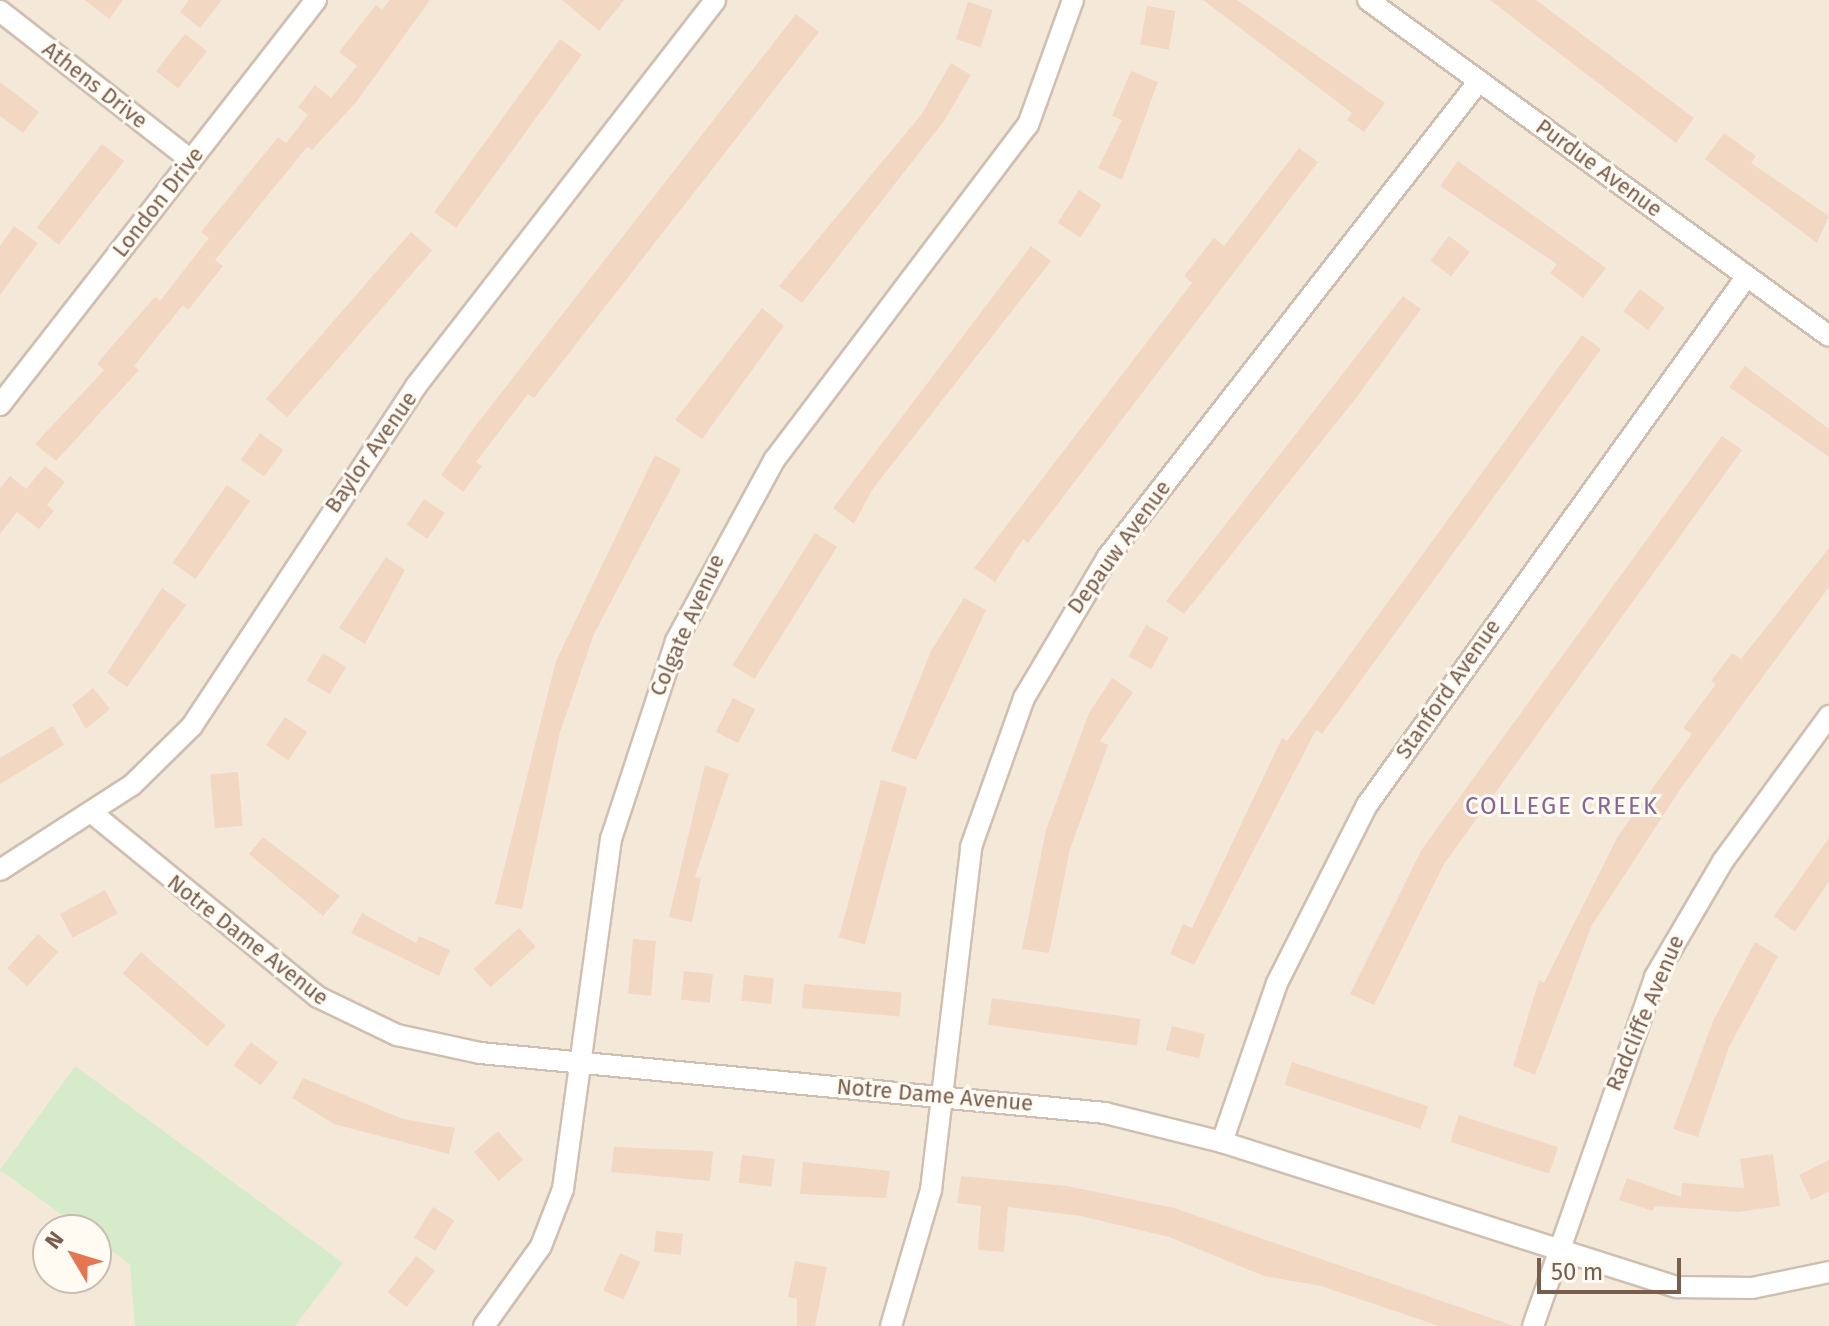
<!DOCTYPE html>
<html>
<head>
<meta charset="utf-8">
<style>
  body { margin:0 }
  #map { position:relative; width:1829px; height:1326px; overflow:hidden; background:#fdf6eb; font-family:"Fira Sans",sans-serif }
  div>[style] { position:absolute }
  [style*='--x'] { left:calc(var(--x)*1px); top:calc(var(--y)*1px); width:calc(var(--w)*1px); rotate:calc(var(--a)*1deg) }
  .residential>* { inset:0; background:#f4e9d9 }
  .green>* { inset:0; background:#d6ebc9 }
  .building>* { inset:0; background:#f2d7c3; transform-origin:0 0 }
  .roads { filter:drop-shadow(2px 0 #d0bfb0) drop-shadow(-2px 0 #d0bfb0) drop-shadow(0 2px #d0bfb0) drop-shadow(0 -2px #d0bfb0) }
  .minor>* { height:20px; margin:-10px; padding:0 10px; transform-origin:10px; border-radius:10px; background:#fff }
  span { translate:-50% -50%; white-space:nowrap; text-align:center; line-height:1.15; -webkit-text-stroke:6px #fffaf2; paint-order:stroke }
  .street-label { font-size:22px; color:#795e4d }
  .neighbourhood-label { font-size:24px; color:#856694; letter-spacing:2px }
  .north { position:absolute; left:32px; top:1214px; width:80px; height:80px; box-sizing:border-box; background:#fffaf2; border:2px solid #c9bcb0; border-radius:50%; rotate:308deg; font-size:22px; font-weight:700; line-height:32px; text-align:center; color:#795e4d }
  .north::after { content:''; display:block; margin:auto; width:28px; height:36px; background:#e57652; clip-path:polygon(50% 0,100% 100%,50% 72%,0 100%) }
  .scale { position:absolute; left:1537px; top:1258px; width:144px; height:36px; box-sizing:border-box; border:4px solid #795e4d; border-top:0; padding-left:10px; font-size:24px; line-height:28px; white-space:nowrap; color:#795e4d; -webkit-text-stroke:6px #fffaf2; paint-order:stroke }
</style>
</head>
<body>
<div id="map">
  <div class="residential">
    <i style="clip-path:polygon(evenodd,0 0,1829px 0,1829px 1326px,0 1326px,0 0,48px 1230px,96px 1230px,96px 1278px,48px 1278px,48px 1230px)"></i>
  </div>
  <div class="green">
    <i style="clip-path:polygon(75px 1066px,343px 1263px,295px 1326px,135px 1326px,130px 1264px,96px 1240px,96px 1230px,83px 1230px,0 1170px)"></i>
  </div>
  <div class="building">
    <i style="clip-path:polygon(85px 0,123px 0,109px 19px)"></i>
    <i style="clip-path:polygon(189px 0,222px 0,200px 28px,180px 12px)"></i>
    <i style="clip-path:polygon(390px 0,430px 0,357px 101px,312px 150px,307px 147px,215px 260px,223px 266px,188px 310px,183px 305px,134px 366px,139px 370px,56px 461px,35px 444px,104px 370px,97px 364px,111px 347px,155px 297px,160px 301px,209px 238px,201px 232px,278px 137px,286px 143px,308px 115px,298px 107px,315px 85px,331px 98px,357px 66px,339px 52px,376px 5px,382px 10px)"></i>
    <i style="clip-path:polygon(562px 0,624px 0,599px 31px)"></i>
    <i style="clip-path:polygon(1203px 0,1237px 0,1385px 103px,1364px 132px,1347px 120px,1352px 113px)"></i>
    <i style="clip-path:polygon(1490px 0,1536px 0,1694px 118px,1676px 143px)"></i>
    <i style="left:968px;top:2px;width:26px;height:39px;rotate:18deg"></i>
    <i style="left:1147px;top:6px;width:29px;height:39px;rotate:10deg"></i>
    <i style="clip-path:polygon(796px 14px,819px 32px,534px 398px,528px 394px,476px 462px,482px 466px,463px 492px,441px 475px,473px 429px)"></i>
    <i style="left:185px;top:34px;width:28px;height:47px;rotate:38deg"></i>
    <i style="left:560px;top:39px;width:27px;height:214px;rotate:36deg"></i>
    <i style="clip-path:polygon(951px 63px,971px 75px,944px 121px,802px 303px,779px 286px,921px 115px)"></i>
    <i style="clip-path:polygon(1131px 71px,1158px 82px,1122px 180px,1098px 168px,1122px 120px,1112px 116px)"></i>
    <i style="clip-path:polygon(0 82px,39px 112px,23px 133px,0 116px)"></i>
    <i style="clip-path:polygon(1724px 133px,1756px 156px,1751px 163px,1829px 216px,1817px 243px,1705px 159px)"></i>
    <i style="left:102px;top:144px;width:28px;height:106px;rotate:38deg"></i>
    <i style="clip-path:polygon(1299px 148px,1318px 162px,1028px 543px,1023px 539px,995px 582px,974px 568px,1192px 283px,1184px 276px,1214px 238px,1224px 246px)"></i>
    <i style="clip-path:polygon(1458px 161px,1606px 268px,1583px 298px,1550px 273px,1557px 264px,1440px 186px)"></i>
    <i style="left:1079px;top:190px;width:27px;height:39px;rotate:33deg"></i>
    <i style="clip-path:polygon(14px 226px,38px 243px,0 295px,0 246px)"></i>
    <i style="left:411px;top:232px;width:28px;height:221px;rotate:41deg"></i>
    <i style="left:1449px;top:236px;width:26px;height:31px;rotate:37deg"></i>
    <i style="clip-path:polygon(1031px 246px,1051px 261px,872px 490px,854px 524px,833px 508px)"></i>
    <i style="left:1640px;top:289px;width:31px;height:28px;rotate:37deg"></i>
    <i style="clip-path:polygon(1403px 296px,1421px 309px,1356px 398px,1184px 614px,1166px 601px)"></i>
    <i style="clip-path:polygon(762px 308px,784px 326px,702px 439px,675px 420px)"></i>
    <i style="clip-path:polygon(1582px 335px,1601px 349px,1322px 734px,1316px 730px,1194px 965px,1170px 954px,1183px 924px,1192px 928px,1282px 738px,1287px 741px)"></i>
    <i style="clip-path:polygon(1745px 366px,1829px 429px,1829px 457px,1729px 387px)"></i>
    <i style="left:260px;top:433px;width:29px;height:33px;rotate:36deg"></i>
    <i style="clip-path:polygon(1722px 436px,1742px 450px,1444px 864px,1374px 1005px,1350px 994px,1422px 849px)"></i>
    <i style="clip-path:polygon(655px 455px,681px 469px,594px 634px,560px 732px,522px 909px,495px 904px,556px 661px)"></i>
    <i style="clip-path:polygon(45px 466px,65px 482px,47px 505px,54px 511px,39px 529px,17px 512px,0 534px,0 488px,10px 476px,26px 489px)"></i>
    <i style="left:227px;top:485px;width:28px;height:95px;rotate:35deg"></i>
    <i style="left:424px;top:499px;width:25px;height:31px;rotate:34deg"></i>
    <i style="left:815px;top:533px;width:26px;height:156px;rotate:32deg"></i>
    <i style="clip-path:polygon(1829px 548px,1829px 587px,1681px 788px,1592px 925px,1535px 1075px,1513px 1066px,1539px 980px,1544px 983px,1618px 836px,1692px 734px,1683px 728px,1716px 684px,1711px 681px,1732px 653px,1741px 659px)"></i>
    <i style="clip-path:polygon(386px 557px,405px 570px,365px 644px,339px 628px)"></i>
    <i style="clip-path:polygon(162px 588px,186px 605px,127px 687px,107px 673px)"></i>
    <i style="clip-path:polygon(964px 598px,986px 610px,916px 760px,891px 751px,931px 651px)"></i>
    <i style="left:1146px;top:625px;width:26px;height:36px;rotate:29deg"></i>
    <i style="left:323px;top:653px;width:27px;height:32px;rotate:31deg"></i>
    <i style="clip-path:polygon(1112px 678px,1133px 692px,1100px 741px,1108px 745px,1070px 849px,1049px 953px,1022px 949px,1046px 830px,1089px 713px)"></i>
    <i style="clip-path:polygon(93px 688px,110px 709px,86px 729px,72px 705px)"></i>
    <i style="left:733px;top:698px;width:25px;height:38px;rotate:27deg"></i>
    <i style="left:285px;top:717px;width:27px;height:34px;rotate:34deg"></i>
    <i style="clip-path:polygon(53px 726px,64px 745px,0 784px,0 758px)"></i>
    <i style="clip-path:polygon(705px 765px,729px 774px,695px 877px,701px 878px,692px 922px,669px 917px)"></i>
    <i style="left:238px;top:772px;width:54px;height:28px;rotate:85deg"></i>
    <i style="left:881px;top:780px;width:27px;height:163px;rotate:15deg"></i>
    <i style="clip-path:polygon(263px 837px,340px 896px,323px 916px,249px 854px)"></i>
    <i style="clip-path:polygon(1829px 838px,1829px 881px,1795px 932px,1774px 916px)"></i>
    <i style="left:105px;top:890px;width:27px;height:51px;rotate:62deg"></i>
    <i style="clip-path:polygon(362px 913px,416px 943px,419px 936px,450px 950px,439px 976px,351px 933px)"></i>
    <i style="left:519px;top:928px;width:25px;height:61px;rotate:48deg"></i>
    <i style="left:38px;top:934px;width:27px;height:46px;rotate:42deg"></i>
    <i style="left:633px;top:939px;width:23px;height:55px;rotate:5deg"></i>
    <i style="clip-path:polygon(1755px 942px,1778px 956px,1729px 1047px,1698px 1137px,1673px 1129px,1713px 1021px)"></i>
    <i style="left:141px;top:952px;width:112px;height:28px;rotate:41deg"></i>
    <i style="left:684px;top:971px;width:29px;height:29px;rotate:6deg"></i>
    <i style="left:744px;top:975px;width:30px;height:26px;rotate:6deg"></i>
    <i style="left:804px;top:984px;width:98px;height:24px;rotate:5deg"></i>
    <i style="left:992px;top:998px;width:150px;height:27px;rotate:8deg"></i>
    <i style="left:1172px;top:1026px;width:34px;height:25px;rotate:14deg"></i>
    <i style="left:251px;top:1042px;width:34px;height:29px;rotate:37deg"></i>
    <i style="left:1292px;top:1062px;width:143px;height:24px;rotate:18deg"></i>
    <i style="clip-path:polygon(303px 1078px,403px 1119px,455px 1128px,449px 1154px,334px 1124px,292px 1098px)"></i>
    <i style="left:1459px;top:1115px;width:104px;height:28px;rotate:18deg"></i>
    <i style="left:498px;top:1131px;width:38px;height:32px;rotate:49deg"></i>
    <i style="clip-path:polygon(614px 1147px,713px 1151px,710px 1181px,611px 1172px)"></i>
    <i style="clip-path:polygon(1773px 1154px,1780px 1206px,1738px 1212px,1655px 1206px,1653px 1211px,1619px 1200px,1627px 1178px,1681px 1197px,1682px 1183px,1744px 1188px,1740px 1159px)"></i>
    <i style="left:742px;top:1155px;width:33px;height:28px;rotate:7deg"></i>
    <i style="clip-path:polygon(1829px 1160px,1829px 1192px,1811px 1200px,1799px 1175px)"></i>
    <i style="clip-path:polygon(803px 1162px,890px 1171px,886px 1198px,800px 1194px)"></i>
    <i style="clip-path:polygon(961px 1176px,1067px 1186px,1174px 1208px,1514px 1326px,1439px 1326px,1321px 1286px,1264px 1276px,1169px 1237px,1081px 1216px,1008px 1207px,1004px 1252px,978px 1250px,981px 1206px,957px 1203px)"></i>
    <i style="left:433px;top:1207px;width:25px;height:36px;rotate:32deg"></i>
    <i style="left:656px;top:1231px;width:27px;height:21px;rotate:6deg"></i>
    <i style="left:620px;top:1253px;width:22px;height:41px;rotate:24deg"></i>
    <i style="left:416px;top:1256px;width:24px;height:46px;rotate:38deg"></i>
    <i style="clip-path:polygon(795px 1261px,827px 1267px,815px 1326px,797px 1326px,797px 1299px,788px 1297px)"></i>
  </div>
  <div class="roads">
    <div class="minor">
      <i style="--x:1368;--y:0;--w:570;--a:36.09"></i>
      <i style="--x:0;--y:11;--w:242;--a:38"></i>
      <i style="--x:0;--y:405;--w:514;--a:-52.04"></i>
      <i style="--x:91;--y:812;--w:293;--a:39.2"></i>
      <i style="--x:318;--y:997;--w:88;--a:25.7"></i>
      <i style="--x:397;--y:1035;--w:85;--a:12.2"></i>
      <i style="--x:480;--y:1053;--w:628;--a:5.48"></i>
      <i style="--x:1105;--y:1113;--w:121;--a:13.9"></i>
      <i style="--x:1222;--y:1142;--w:478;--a:17.7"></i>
      <i style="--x:1677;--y:1287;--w:75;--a:0.8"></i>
      <i style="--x:1752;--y:1288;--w:79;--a:-11.7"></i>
      <i style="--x:0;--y:870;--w:157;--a:-32.8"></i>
      <i style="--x:132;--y:785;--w:84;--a:-44.5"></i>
      <i style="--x:192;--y:726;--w:407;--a:-56.6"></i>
      <i style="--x:416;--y:386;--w:488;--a:-52.2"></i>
      <i style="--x:1222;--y:1142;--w:168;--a:-70.9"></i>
      <i style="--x:1277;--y:983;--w:199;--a:-63.2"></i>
      <i style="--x:1367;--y:805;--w:651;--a:-54.31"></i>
      <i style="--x:484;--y:1326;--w:98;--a:-54.5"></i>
      <i style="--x:541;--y:1246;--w:61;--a:-68.9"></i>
      <i style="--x:563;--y:1189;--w:353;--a:-82.2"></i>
      <i style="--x:611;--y:839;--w:208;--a:-71.8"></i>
      <i style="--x:676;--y:641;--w:207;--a:-61.5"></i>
      <i style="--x:775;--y:459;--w:419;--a:-52.9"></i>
      <i style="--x:1028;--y:125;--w:133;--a:-70.2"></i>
      <i style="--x:891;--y:1326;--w:142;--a:-73.6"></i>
      <i style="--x:931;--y:1190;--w:345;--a:-83.3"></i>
      <i style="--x:971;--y:847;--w:158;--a:-70.4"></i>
      <i style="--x:1024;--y:698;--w:163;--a:-59.3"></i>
      <i style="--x:1107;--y:558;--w:605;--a:-52.05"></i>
      <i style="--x:1533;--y:1326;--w:370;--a:-70.7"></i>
      <i style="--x:1655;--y:977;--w:134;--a:-59.6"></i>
      <i style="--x:1723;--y:861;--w:180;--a:-53.8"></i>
    </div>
  </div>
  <div class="street-label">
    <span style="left:95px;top:85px;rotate:38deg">Athens Drive</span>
    <span style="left:1599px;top:168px;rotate:36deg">Purdue Avenue</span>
    <span style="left:158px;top:202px;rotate:-52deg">London Drive</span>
    <span style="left:371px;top:452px;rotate:-55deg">Baylor Avenue</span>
    <span style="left:1119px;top:547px;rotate:-54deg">Depauw Avenue</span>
    <span style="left:687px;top:625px;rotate:-66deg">Colgate Avenue</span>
    <span style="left:1448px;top:689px;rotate:-55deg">Stanford Avenue</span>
    <span style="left:248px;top:940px;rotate:38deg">Notre Dame Avenue</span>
    <span style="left:1645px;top:1013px;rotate:-67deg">Radcliffe Avenue</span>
    <span style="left:935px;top:1095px;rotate:5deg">Notre Dame Avenue</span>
  </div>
  <div class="neighbourhood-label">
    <span style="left:1562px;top:807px">COLLEGE CREEK</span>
  </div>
  <div class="north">N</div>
  <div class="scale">50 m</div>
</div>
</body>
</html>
